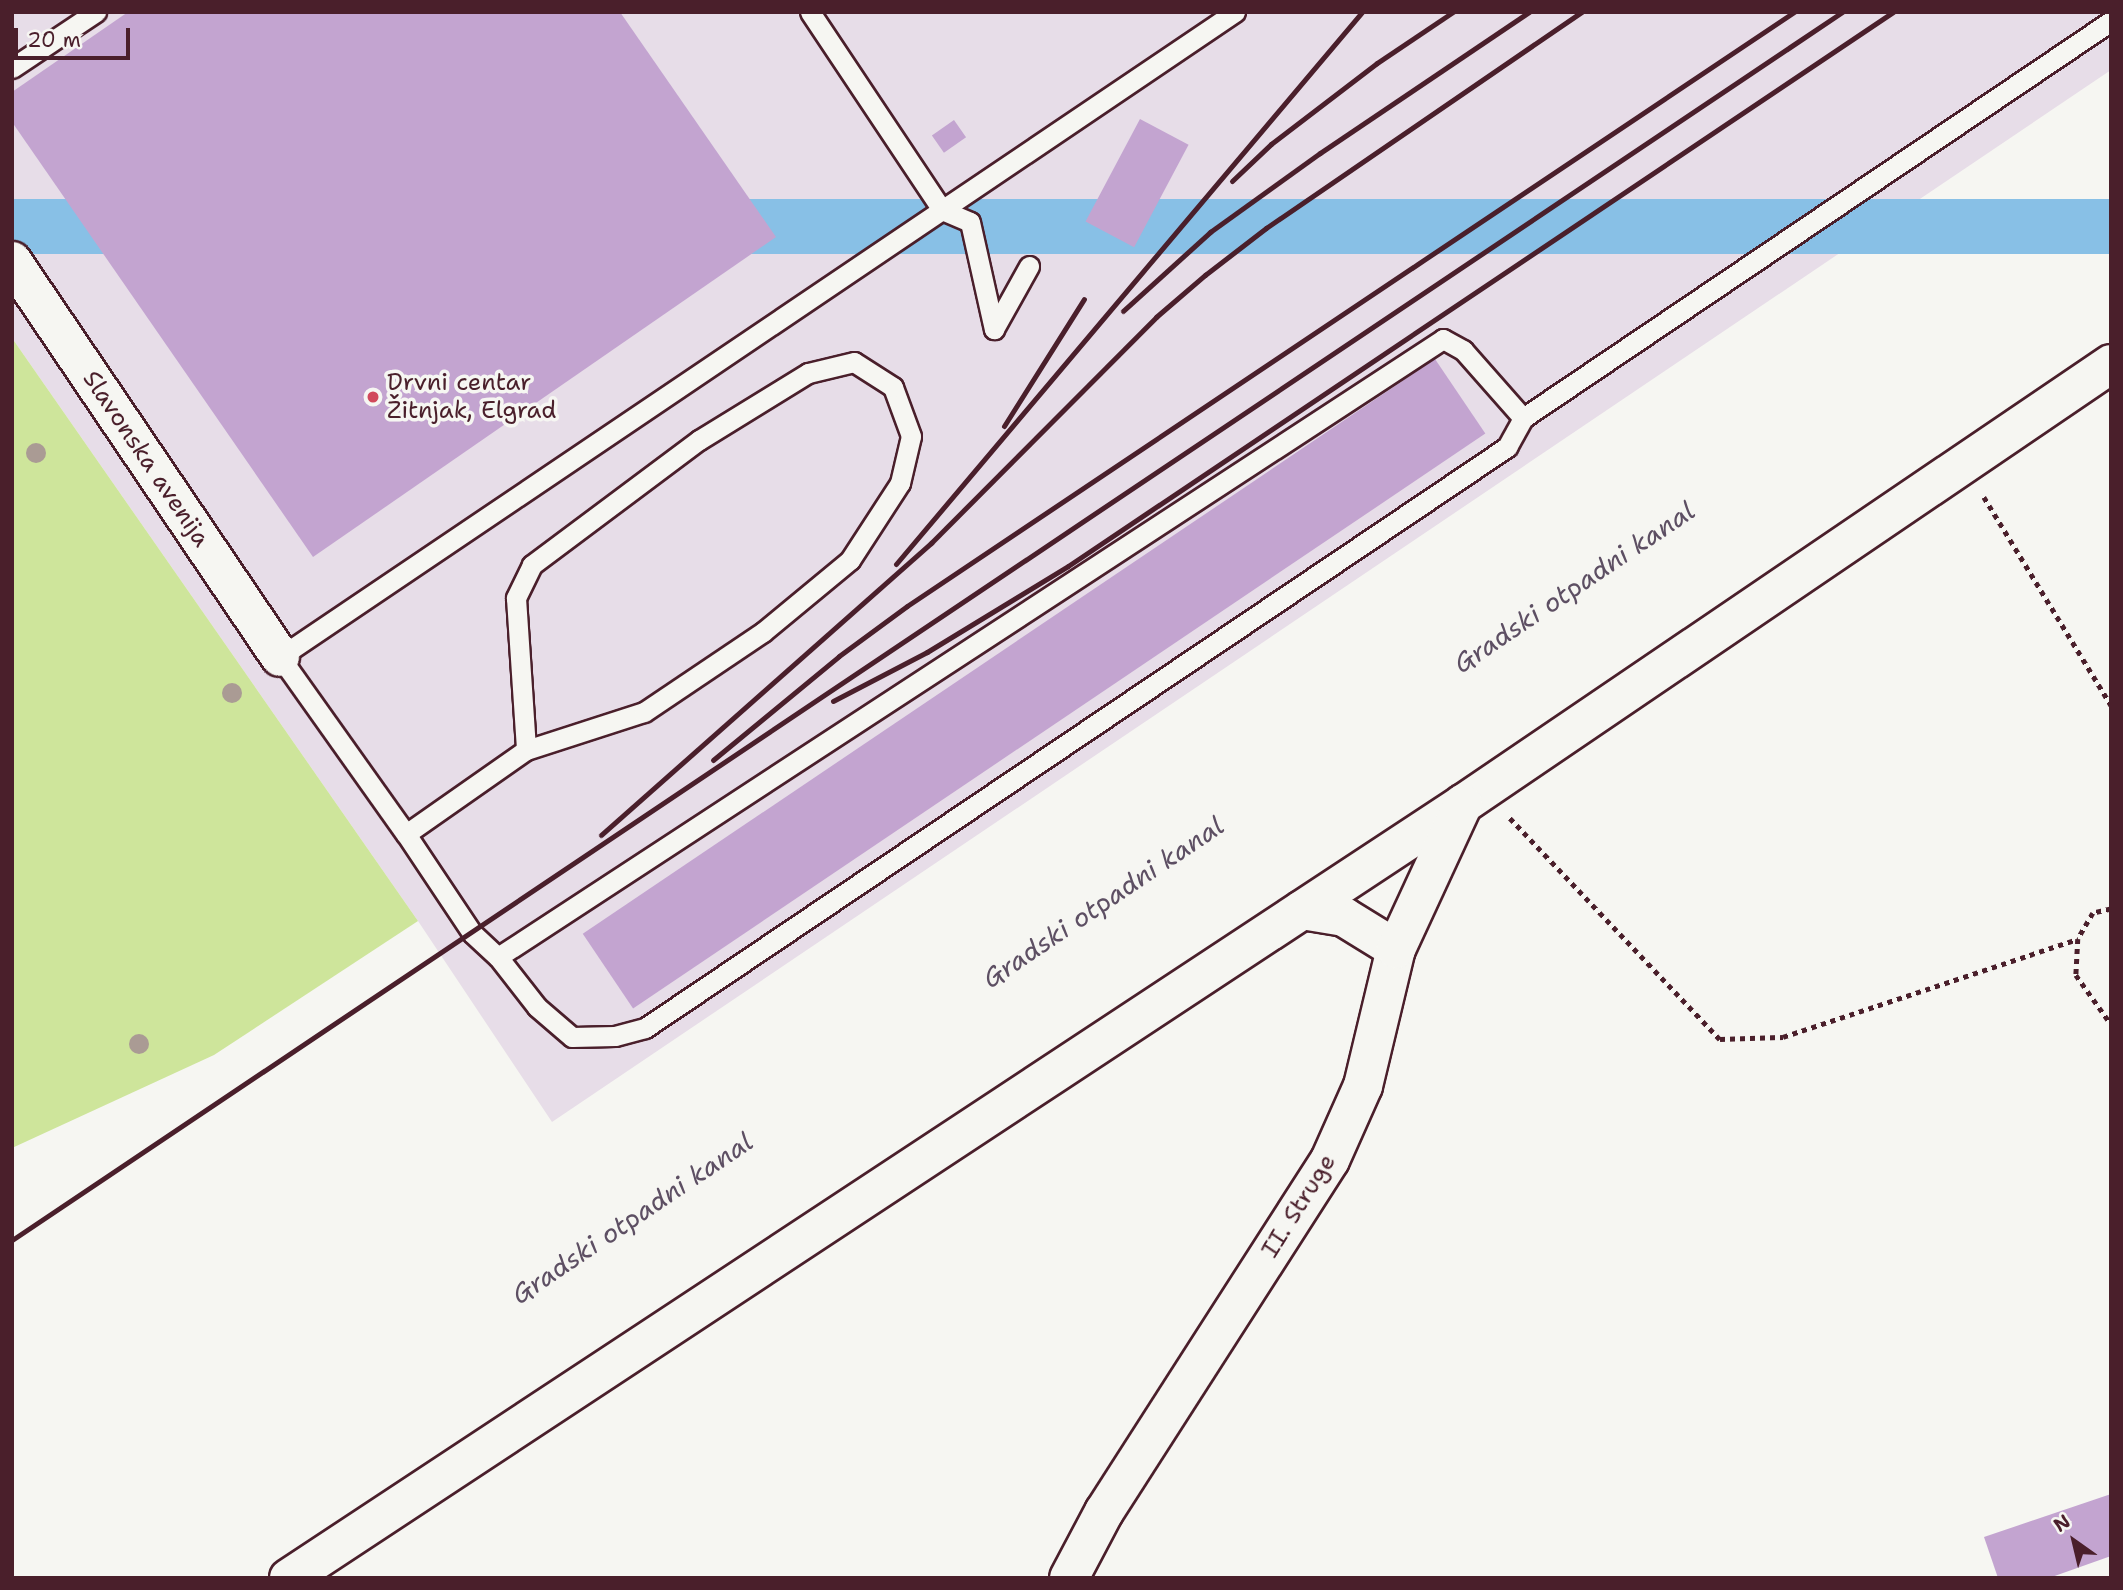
<!DOCTYPE html>
<html>
<head>
<meta charset="utf-8">
<style>
  body { margin:0 }
  #map { position:relative; width:2123px; height:1590px; overflow:hidden; background:#f6f6f2; font-family:"Shantell Sans",sans-serif }
  div>[style] { position:absolute }
  [style*='--x'] { left:calc(var(--x)*1px); top:calc(var(--y)*1px); width:calc(var(--w)*1px); rotate:calc(var(--a)*1deg) }
  .built>* { inset:0; background:#e7dde8 }
  .green>* { inset:0; background:#cee59b }
  .water>* { inset:0; background:#88c0e6; transform-origin:0 0 }
  .building>* { inset:0; background:#c3a4d0; transform-origin:0 0 }
  .path>* { height:4.5px; margin-top:-2.25px; transform-origin:0; background:repeating-linear-gradient(90deg,#4a1f2b 0 5px,transparent 0 10px) }
  .roads { filter:drop-shadow(2px 0 #4a1f2b) drop-shadow(-2px 0 #4a1f2b) drop-shadow(0 2px #4a1f2b) drop-shadow(0 -2px #4a1f2b) }
  .service>* { height:19px; margin:-9.5px; padding:0 9.5px; transform-origin:9.5px; border-radius:9.5px; background:#f6f6f2 }
  .minor>* { height:38px; margin:-19px; padding:0 19px; transform-origin:19px; border-radius:19px; background:#f6f6f2 }
  .rail>* { height:5px; margin:-2.5px; padding:0 2.5px; transform-origin:2.5px; border-radius:2.5px; background:#4a1f2b }
  .trees>* { width:20px; height:20px; margin:-10px; border-radius:50%; background:#aa9b94 }
  .dots>* { width:19px; height:19px; translate:-50% -50%; box-sizing:border-box; border:4px solid #f6f6f2; border-radius:50% }
  span { translate:-50% -50%; white-space:nowrap; text-align:center; line-height:1.15; -webkit-text-stroke:7px #f6f6f2; paint-order:stroke }
  .poi-label { font-size:24px; color:#4a1f2b }
  .left { translate:0 -50%; text-align:left }
  .street-label { font-size:24px; color:#4a1f2b }
  .water-label { font-size:26px; color:#5d4f63; font-style:italic }
  .frame { position:absolute; inset:0; border:14px solid #4a1f2b; pointer-events:none }
  .north { position:absolute; left:2039px; top:1506px; width:70px; height:70px; -webkit-text-stroke:5px #f6f6f2; paint-order:stroke; rotate:326deg; font-size:19px; font-weight:700; line-height:28px; text-align:center; color:#4a1f2b }
  .north::after { content:''; display:block; margin:auto; width:24px; height:32px; background:#4a1f2b; clip-path:polygon(50% 0,100% 100%,50% 72%,0 100%) }
  .scale { position:absolute; left:14px; top:28px; width:116px; height:32px; box-sizing:border-box; border:4px solid #4a1f2b; border-top:0; padding-left:9px; font-size:21px; line-height:24px; white-space:nowrap; color:#4a1f2b; -webkit-text-stroke:5px #f6f6f2; paint-order:stroke }
</style>
</head>
<body>
<div id="map">
  <div class="built">
    <i style="clip-path:polygon(12px 12px,2111px 12px,2111px 70px,552px 1122px,418px 921px,12px 338px)"></i>
  </div>
  <div class="green">
    <i style="clip-path:polygon(12px 338px,418px 921px,214px 1055px,12px 1148px)"></i>
  </div>
  <div class="water">
    <i style="left:2111px;top:199px;width:55px;height:2471px;rotate:90deg"></i>
  </div>
  <div class="building">
    <i style="clip-path:polygon(128px 12px,620px 12px,776px 237px,313px 557px,12px 122px,12px 92px)"></i>
    <i style="left:1140px;top:119px;width:55px;height:116px;rotate:28deg"></i>
    <i style="left:954px;top:120px;width:21px;height:27px;rotate:55deg"></i>
    <i style="left:1435px;top:359px;width:90px;height:1028px;rotate:56deg"></i>
    <i style="clip-path:polygon(2111px 1494px,2111px 1556px,2049px 1578px,1998px 1578px,1984px 1537px)"></i>
  </div>
  <div class="path">
    <i style="--x:1984;--y:497;--w:244;--a:58.6"></i>
    <i style="--x:1510;--y:818;--w:305;--a:46.5"></i>
    <i style="--x:1720;--y:1039;--w:63;--a:-1.8"></i>
    <i style="--x:1783;--y:1037;--w:311;--a:-18.4"></i>
    <i style="--x:2111;--y:909;--w:18;--a:167"></i>
    <i style="--x:2093;--y:913;--w:30;--a:120"></i>
    <i style="--x:2078;--y:939;--w:36;--a:93"></i>
    <i style="--x:2076;--y:975;--w:60;--a:54.5"></i>
  </div>
  <div class="roads">
    <div class="service">
      <i style="--x:810;--y:12;--w:238;--a:56.3"></i>
      <i style="--x:942;--y:210;--w:30;--a:23"></i>
      <i style="--x:970;--y:222;--w:110;--a:77.4"></i>
      <i style="--x:994;--y:329;--w:72;--a:-60.9"></i>
      <i style="--x:1235;--y:12;--w:1152;--a:145.97"></i>
      <i style="--x:280;--y:657;--w:217;--a:54.6"></i>
      <i style="--x:406;--y:834;--w:119;--a:56.3"></i>
      <i style="--x:472;--y:933;--w:35;--a:43"></i>
      <i style="--x:498;--y:957;--w:63;--a:52"></i>
      <i style="--x:537;--y:1007;--w:46;--a:40.6"></i>
      <i style="--x:572;--y:1037;--w:43;--a:-1.3"></i>
      <i style="--x:615;--y:1036;--w:31;--a:-15"></i>
      <i style="--x:645;--y:1028;--w:1040;--a:-33.98"></i>
      <i style="--x:1507;--y:447;--w:33;--a:-61"></i>
      <i style="--x:1523;--y:418;--w:709;--a:-34.03"></i>
      <i style="--x:12;--y:68;--w:101;--a:-33.7"></i>
      <i style="--x:406;--y:834;--w:146;--a:-35"></i>
      <i style="--x:526;--y:750;--w:124;--a:-17.9"></i>
      <i style="--x:644;--y:712;--w:143;--a:-33.9"></i>
      <i style="--x:763;--y:632;--w:113;--a:-39.6"></i>
      <i style="--x:850;--y:560;--w:92;--a:-57"></i>
      <i style="--x:900;--y:483;--w:48;--a:-76.8"></i>
      <i style="--x:911;--y:436;--w:52;--a:-110.2"></i>
      <i style="--x:893;--y:387;--w:46;--a:-147.3"></i>
      <i style="--x:854;--y:362;--w:47;--a:166.6"></i>
      <i style="--x:808;--y:373;--w:128;--a:148.4"></i>
      <i style="--x:699;--y:440;--w:209;--a:143.2"></i>
      <i style="--x:532;--y:565;--w:37;--a:116"></i>
      <i style="--x:516;--y:598;--w:152;--a:86.2"></i>
      <i style="--x:498;--y:957;--w:1129;--a:-33.18"></i>
      <i style="--x:1443;--y:339;--w:23;--a:29"></i>
      <i style="--x:1463;--y:350;--w:91;--a:48.6"></i>
    </div>
    <div class="minor">
      <i style="--x:12;--y:261;--w:478;--a:55.9"></i>
      <i style="--x:1302;--y:910;--w:43;--a:9.5"></i>
      <i style="--x:1344;--y:917;--w:61;--a:31.6"></i>
      <i style="--x:289;--y:1578;--w:1406;--a:-33.4"></i>
      <i style="--x:1463;--y:804;--w:783;--a:-34.18"></i>
      <i style="--x:1069;--y:1578;--w:75;--a:-62.1"></i>
      <i style="--x:1104;--y:1512;--w:418;--a:-57.3"></i>
      <i style="--x:1330;--y:1160;--w:81;--a:-66"></i>
      <i style="--x:1363;--y:1086;--w:141;--a:-76.5"></i>
      <i style="--x:1396;--y:949;--w:160;--a:-65.2"></i>
    </div>
  </div>
  <div class="rail">
    <i style="--x:1232;--y:181;--w:54;--a:-43.5"></i>
    <i style="--x:1271;--y:144;--w:133;--a:-37.4"></i>
    <i style="--x:1377;--y:63;--w:92;--a:-33.9"></i>
    <i style="--x:1123;--y:311;--w:118;--a:-42.2"></i>
    <i style="--x:1210;--y:232;--w:135;--a:-35.7"></i>
    <i style="--x:1320;--y:153;--w:252;--a:-34"></i>
    <i style="--x:1004;--y:426;--w:150;--a:-57.8"></i>
    <i style="--x:896;--y:564;--w:722;--a:-49.83"></i>
    <i style="--x:833;--y:701;--w:106;--a:-27.5"></i>
    <i style="--x:927;--y:652;--w:165;--a:-31.4"></i>
    <i style="--x:1068;--y:566;--w:994;--a:-33.88"></i>
    <i style="--x:713;--y:760;--w:163;--a:-39.5"></i>
    <i style="--x:839;--y:656;--w:84;--a:-36.3"></i>
    <i style="--x:907;--y:606;--w:1068;--a:-33.81"></i>
    <i style="--x:601;--y:835;--w:441;--a:-41.5"></i>
    <i style="--x:931;--y:543;--w:319;--a:-45.1"></i>
    <i style="--x:1156;--y:317;--w:65;--a:-40.6"></i>
    <i style="--x:1205;--y:275;--w:77;--a:-37.6"></i>
    <i style="--x:1266;--y:228;--w:383;--a:-34.4"></i>
    <i style="--x:12;--y:1240;--w:2204;--a:-33.86"></i>
  </div>
  <div class="trees">
    <i style="left:36px;top:453px"></i>
    <i style="left:232px;top:693px"></i>
    <i style="left:139px;top:1044px"></i>
  </div>
  <div class="dots">
    <i style="left:373px;top:397px;background:#d1495b"></i>
  </div>
  <div class="poi-label">
    <span class="left" style="left:387px;top:397px">Drvni centar<br>Žitnjak, Elgrad</span>
  </div>
  <div class="street-label">
    <span style="left:146px;top:459px;rotate:56deg">Slavonska avenija</span>
    <span style="left:1299px;top:1206px;rotate:-58deg">II. Struge</span>
  </div>
  <div class="water-label">
    <span style="left:1574px;top:587px;rotate:-34deg">Gradski otpadni kanal</span>
    <span style="left:1103px;top:902px;rotate:-34deg">Gradski otpadni kanal</span>
    <span style="left:632px;top:1218px;rotate:-34deg">Gradski otpadni kanal</span>
  </div>
  <div class="frame"></div>
  <div class="north">N</div>
  <div class="scale">20 m</div>
</div>
</body>
</html>
